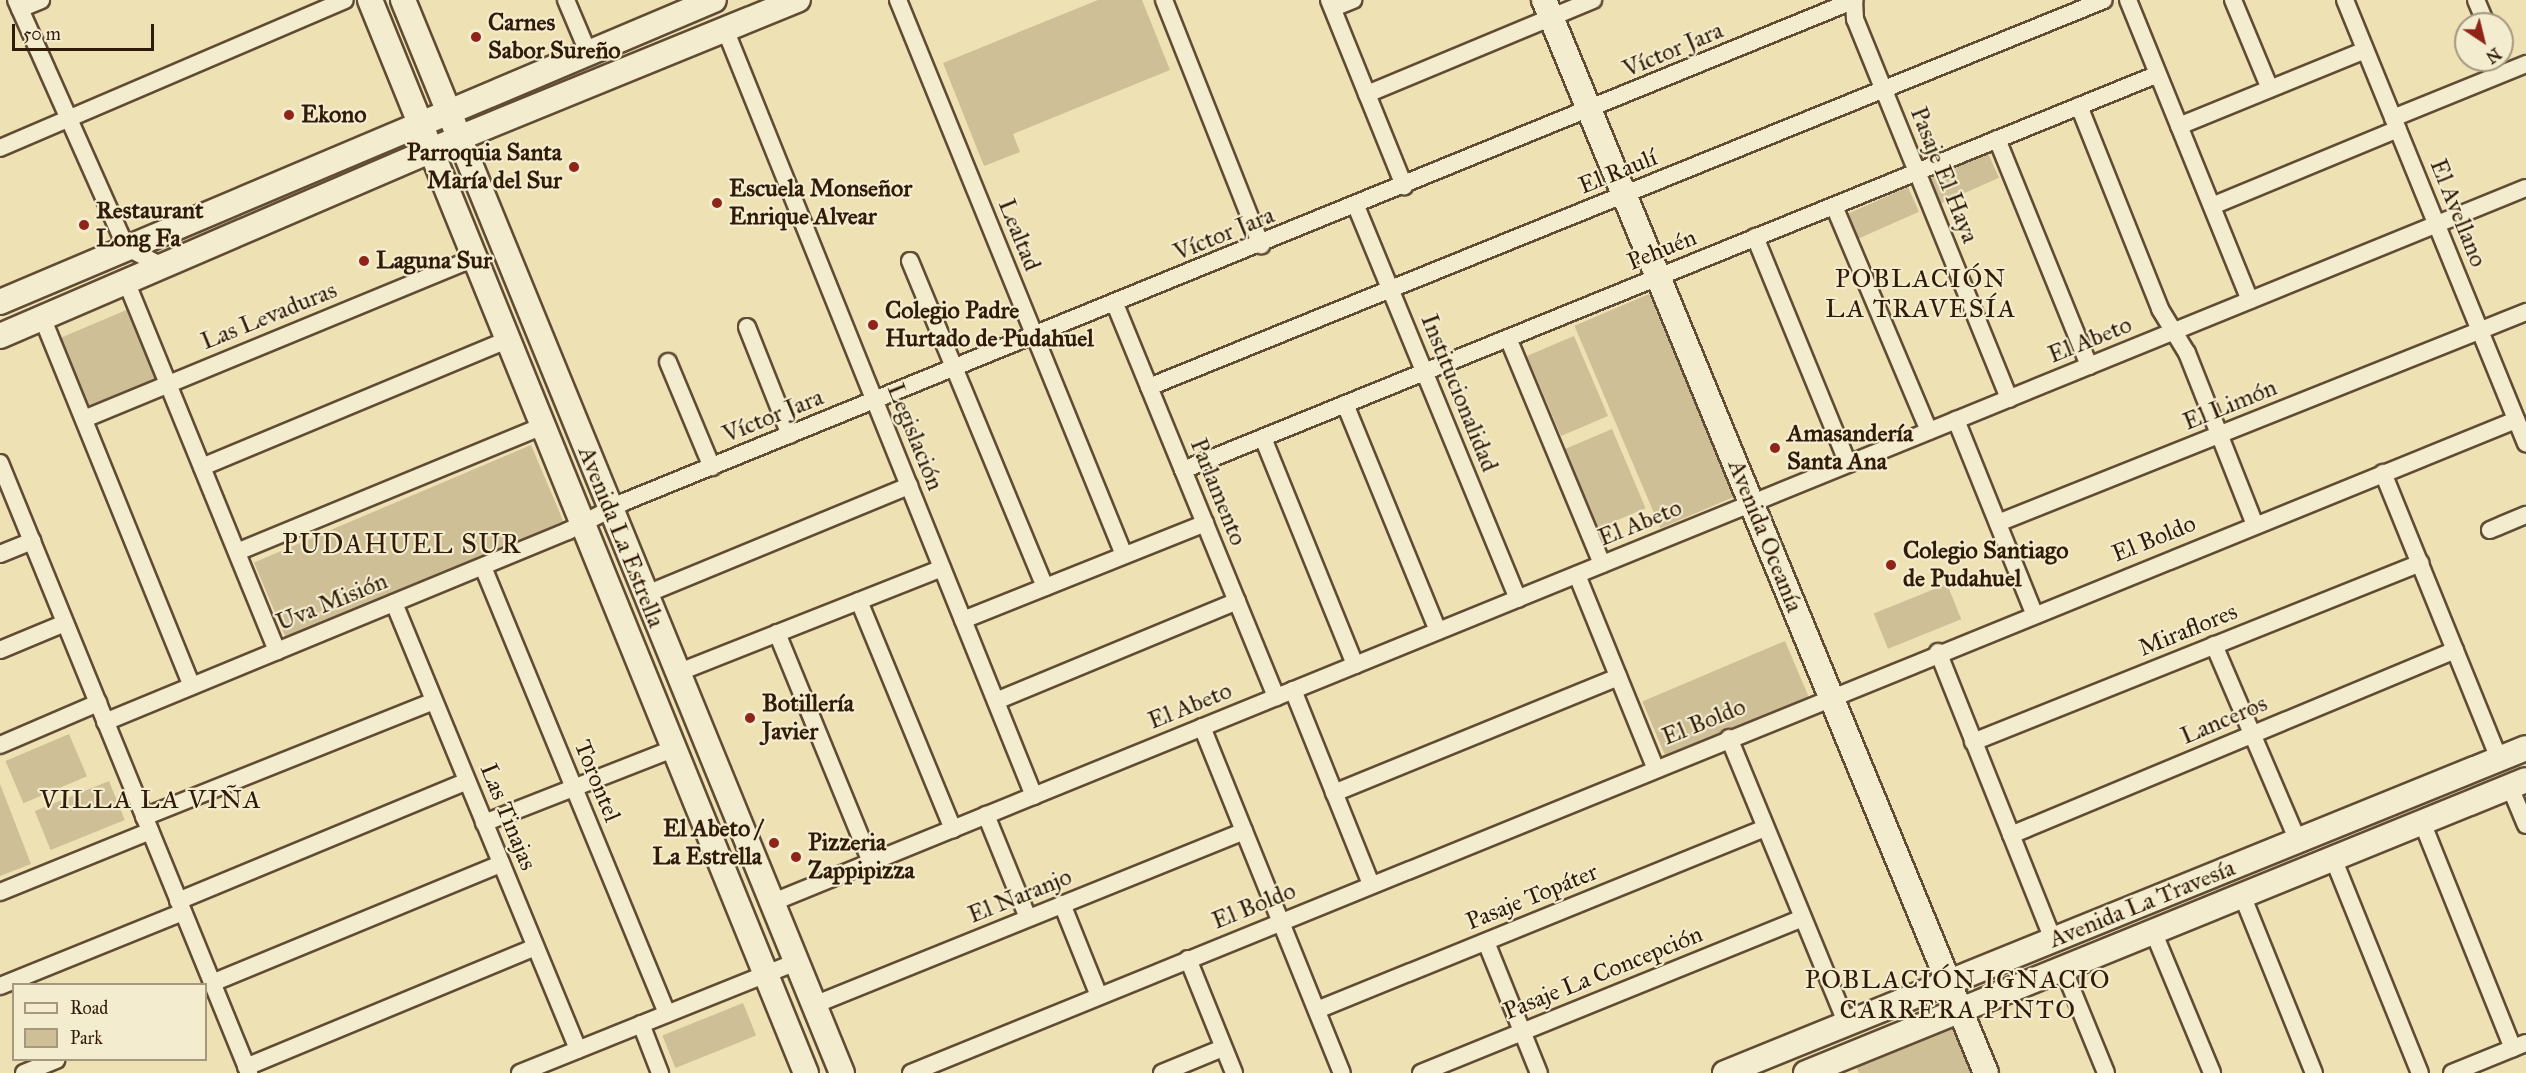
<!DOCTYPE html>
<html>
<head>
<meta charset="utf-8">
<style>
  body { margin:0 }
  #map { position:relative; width:2526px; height:1073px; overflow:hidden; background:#eee1b4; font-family:"IM FELL Great Primer",serif }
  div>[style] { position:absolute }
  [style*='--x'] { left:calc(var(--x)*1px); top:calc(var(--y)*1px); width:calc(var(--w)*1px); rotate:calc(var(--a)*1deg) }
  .green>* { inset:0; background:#cebf97; transform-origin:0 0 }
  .roads { filter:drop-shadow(2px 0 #604c34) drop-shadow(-2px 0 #604c34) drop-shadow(0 2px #604c34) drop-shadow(0 -2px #604c34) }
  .street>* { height:16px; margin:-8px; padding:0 8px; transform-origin:8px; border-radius:8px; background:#f4ecce }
  .secondary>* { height:24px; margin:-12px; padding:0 12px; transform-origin:12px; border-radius:12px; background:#f4ecce }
  .dots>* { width:16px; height:16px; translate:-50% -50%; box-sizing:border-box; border:3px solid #f4ecce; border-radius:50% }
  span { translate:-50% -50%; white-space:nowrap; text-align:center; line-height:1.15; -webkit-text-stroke:4.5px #f4ecce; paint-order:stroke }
  .poi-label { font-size:24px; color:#301b09; font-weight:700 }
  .left { translate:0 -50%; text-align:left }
  .right { translate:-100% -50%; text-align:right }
  .street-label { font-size:24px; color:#301b09 }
  .neighbourhood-label { font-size:26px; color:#301b09; letter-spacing:1.5px }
  .quarter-label { font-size:27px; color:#301b09; letter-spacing:1.5px }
  .legend { position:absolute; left:12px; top:983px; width:195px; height:78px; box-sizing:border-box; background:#f4ecce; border:2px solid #a6987f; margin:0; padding:8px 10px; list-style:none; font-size:18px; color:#301b09 }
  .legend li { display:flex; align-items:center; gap:12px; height:30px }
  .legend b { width:30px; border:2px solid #a6987f }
  .north { position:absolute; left:2454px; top:12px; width:60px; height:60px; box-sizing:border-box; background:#f4ecce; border:2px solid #a6987f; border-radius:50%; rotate:145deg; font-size:16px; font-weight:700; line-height:24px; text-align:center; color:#301b09 }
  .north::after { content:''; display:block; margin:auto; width:21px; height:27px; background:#8f2418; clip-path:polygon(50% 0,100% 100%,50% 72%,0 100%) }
  .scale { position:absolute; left:12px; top:24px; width:142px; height:27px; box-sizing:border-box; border:3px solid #301b09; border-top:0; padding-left:8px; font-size:18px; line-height:21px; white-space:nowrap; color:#301b09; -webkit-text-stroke:4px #f4ecce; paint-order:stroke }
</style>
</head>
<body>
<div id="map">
  <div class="green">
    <i style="clip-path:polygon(1098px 0,1142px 0,1170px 70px,1013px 134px,1020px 152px,984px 166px,943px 63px)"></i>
    <i style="left:1988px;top:153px;width:27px;height:66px;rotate:66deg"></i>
    <i style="left:1908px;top:187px;width:27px;height:66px;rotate:66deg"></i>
    <i style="left:1649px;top:294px;width:220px;height:81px;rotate:67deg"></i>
    <i style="left:131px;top:308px;width:79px;height:82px;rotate:67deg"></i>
    <i style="left:1574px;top:336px;width:87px;height:51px;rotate:67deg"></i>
    <i style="left:1612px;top:429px;width:86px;height:51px;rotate:67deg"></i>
    <i style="left:531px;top:445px;width:86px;height:301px;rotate:67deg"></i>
    <i style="left:1947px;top:584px;width:38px;height:79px;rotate:68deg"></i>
    <i style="left:1785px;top:641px;width:61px;height:155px;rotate:67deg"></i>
    <i style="left:69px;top:734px;width:46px;height:69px;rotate:67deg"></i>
    <i style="left:109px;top:781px;width:42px;height:80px;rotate:68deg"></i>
    <i style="clip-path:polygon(0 784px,31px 864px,0 876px)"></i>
    <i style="left:743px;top:1003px;width:35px;height:87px;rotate:68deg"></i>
    <i style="clip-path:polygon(1955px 1028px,1973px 1073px,1859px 1073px,1855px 1064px)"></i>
  </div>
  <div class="roads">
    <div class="street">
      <i style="--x:16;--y:0;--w:270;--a:66"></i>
      <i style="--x:126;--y:247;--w:40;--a:28"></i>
      <i style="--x:566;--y:0;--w:56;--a:67.1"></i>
      <i style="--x:898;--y:0;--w:599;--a:67.84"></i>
      <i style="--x:1164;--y:0;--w:264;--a:68.4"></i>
      <i style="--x:1329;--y:0;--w:201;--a:68"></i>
      <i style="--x:1854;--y:0;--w:19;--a:87"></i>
      <i style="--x:1855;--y:19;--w:410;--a:67.9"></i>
      <i style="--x:2128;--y:0;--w:324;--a:67.9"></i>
      <i style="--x:2233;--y:0;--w:96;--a:67.4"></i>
      <i style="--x:2345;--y:0;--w:479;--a:67.8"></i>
      <i style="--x:2476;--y:0;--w:26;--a:67"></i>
      <i style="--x:1333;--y:8;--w:22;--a:-22"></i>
      <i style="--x:20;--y:9;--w:23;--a:-23"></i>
      <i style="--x:725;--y:29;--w:827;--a:68.06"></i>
      <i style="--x:1367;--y:94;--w:245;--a:-22.6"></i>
      <i style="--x:2079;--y:106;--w:219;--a:68.2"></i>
      <i style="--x:2160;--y:309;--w:52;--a:58.5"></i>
      <i style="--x:2187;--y:353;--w:185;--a:68.4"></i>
      <i style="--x:2393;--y:118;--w:144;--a:-22.1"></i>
      <i style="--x:2179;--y:126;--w:201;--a:-22.2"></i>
      <i style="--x:1997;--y:139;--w:245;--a:67.9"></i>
      <i style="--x:0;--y:148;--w:375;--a:-23.2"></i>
      <i style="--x:1356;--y:206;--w:425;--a:67.6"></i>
      <i style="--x:1834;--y:206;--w:244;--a:67.1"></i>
      <i style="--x:2212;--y:206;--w:201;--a:-22.5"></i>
      <i style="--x:1755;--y:237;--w:245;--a:67.7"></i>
      <i style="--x:910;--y:261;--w:353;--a:67.5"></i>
      <i style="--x:126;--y:281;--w:400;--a:67.8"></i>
      <i style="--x:1115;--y:304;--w:425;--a:67.7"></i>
      <i style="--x:42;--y:317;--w:398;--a:67.9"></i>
      <i style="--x:747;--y:327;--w:116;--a:68.3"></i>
      <i style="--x:1508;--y:338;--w:245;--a:67.4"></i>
      <i style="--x:668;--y:362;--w:114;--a:67.3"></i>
      <i style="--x:1149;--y:387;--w:1030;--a:-22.06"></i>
      <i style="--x:1345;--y:404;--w:245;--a:67.7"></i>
      <i style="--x:84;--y:419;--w:422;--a:-22.4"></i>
      <i style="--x:1956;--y:420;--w:208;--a:68"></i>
      <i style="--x:1263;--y:438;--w:245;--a:67.9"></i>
      <i style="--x:0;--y:463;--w:659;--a:67.79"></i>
      <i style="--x:202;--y:467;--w:330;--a:-22.6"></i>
      <i style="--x:1183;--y:470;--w:1052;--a:-22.1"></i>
      <i style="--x:2383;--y:473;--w:309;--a:67.9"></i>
      <i style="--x:1998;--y:523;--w:569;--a:-21.78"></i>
      <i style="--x:2490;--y:530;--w:39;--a:-23"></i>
      <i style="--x:237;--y:552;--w:330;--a:-22.4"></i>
      <i style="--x:0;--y:554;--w:35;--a:-22"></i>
      <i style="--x:483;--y:567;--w:483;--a:67.6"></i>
      <i style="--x:1577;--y:575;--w:207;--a:67.9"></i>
      <i style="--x:644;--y:595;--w:287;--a:-22.4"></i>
      <i style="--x:859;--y:601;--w:247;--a:67.6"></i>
      <i style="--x:394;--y:603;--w:483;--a:67.6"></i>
      <i style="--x:963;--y:620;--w:261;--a:-21.8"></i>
      <i style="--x:777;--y:633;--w:248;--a:67.7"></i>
      <i style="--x:2214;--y:645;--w:213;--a:66.8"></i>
      <i style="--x:0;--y:650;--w:70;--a:-22.6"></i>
      <i style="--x:1938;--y:652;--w:310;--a:68.2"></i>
      <i style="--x:677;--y:673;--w:285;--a:-21.6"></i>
      <i style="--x:1293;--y:690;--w:209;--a:68.1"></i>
      <i style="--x:996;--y:701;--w:261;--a:-22.5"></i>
      <i style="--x:105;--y:722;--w:501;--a:-22.42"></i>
      <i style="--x:568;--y:531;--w:63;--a:-27.4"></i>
      <i style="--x:624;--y:502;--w:1329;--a:-22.19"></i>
      <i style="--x:1202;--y:727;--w:373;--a:68"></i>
      <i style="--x:1729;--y:738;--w:309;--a:67.6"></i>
      <i style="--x:1973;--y:742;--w:482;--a:-21.8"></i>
      <i style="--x:0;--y:745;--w:107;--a:-23.2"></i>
      <i style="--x:2510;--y:787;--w:41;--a:67.2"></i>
      <i style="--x:1334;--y:793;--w:307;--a:-22.2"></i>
      <i style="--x:986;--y:815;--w:111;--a:67.8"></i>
      <i style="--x:144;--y:817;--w:312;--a:-21.8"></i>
      <i style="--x:2422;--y:822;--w:244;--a:68.1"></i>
      <i style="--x:484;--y:823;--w:203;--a:-21.4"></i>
      <i style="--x:2011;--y:835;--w:481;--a:-22.6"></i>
      <i style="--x:2333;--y:858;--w:232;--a:68"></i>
      <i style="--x:0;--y:892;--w:162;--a:-22.1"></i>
      <i style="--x:2242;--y:895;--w:192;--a:68"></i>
      <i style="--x:178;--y:901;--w:313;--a:-22.5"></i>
      <i style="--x:771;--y:903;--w:1895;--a:-22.17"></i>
      <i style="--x:1062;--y:904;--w:99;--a:68.1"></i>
      <i style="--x:2153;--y:931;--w:154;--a:67.4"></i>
      <i style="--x:1486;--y:942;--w:141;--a:68"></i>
      <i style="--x:1188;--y:959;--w:123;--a:68"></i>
      <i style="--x:2063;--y:968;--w:113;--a:67.7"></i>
      <i style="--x:212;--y:983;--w:313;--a:-22.4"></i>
      <i style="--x:0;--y:986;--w:197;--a:-22"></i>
      <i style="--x:814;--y:1005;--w:464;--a:-22"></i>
      <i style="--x:1317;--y:1010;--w:484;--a:-22.1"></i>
      <i style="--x:641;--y:1024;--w:53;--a:68.8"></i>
      <i style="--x:246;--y:1067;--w:313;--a:-22.5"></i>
      <i style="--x:24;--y:1073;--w:35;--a:-22"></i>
      <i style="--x:520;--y:1073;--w:297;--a:-21.9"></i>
      <i style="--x:911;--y:1073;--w:1733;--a:-22.14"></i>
      <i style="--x:1162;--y:1073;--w:66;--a:-22.3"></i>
      <i style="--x:1421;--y:1073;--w:412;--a:-22.1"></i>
      <i style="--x:2452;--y:1073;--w:80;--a:-22.1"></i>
    </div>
    <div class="secondary">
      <i style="--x:370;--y:0;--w:1158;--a:67.89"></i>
      <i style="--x:403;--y:0;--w:1159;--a:67.75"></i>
      <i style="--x:1544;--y:0;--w:1160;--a:67.61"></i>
      <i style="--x:0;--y:302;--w:775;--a:-22.93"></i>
      <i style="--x:0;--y:336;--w:500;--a:-23.3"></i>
      <i style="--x:459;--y:138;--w:366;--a:-22.2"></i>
      <i style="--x:1725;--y:1073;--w:864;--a:-22.08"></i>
      <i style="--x:1806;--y:1073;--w:777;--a:-22.14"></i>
    </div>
  </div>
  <div class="dots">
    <i style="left:476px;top:37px;background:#8f2418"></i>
    <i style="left:289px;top:115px;background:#8f2418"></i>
    <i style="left:574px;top:167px;background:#8f2418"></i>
    <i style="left:717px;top:203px;background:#8f2418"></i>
    <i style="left:84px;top:225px;background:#8f2418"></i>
    <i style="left:364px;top:261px;background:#8f2418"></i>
    <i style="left:873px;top:325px;background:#8f2418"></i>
    <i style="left:1775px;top:448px;background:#8f2418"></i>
    <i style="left:1891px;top:565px;background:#8f2418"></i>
    <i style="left:750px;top:718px;background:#8f2418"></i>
    <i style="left:774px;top:843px;background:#8f2418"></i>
    <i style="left:796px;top:857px;background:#8f2418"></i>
  </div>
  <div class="poi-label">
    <span class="left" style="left:488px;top:37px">Carnes<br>Sabor Sureño</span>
    <span class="left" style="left:301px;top:115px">Ekono</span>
    <span class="right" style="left:562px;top:167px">Parroquia Santa<br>María del Sur</span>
    <span class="left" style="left:729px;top:203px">Escuela Monseñor<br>Enrique Alvear</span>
    <span class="left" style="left:96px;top:225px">Restaurant<br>Long Fa</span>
    <span class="left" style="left:376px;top:261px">Laguna Sur</span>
    <span class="left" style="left:885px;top:325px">Colegio Padre<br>Hurtado de Pudahuel</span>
    <span class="left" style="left:1787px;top:448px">Amasandería<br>Santa Ana</span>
    <span class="left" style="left:1903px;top:565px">Colegio Santiago<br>de Pudahuel</span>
    <span class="left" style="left:762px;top:718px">Botillería<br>Javier</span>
    <span class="right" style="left:762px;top:843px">El Abeto /<br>La Estrella</span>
    <span class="left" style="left:808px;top:857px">Pizzeria<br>Zappipizza</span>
  </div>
  <div class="street-label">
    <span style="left:1673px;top:50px;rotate:-23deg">Víctor Jara</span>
    <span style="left:1618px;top:172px;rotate:-22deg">El Raulí</span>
    <span style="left:1944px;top:175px;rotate:68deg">Pasaje El Haya</span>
    <span style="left:2458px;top:213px;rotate:68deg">El Avellano</span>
    <span style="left:1224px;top:234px;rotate:-22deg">Víctor Jara</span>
    <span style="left:1019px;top:235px;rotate:68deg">Lealtad</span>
    <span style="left:1662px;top:250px;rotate:-22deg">Pehuén</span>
    <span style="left:269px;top:316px;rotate:-22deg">Las Levaduras</span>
    <span style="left:2090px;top:340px;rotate:-22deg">El Abeto</span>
    <span style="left:1459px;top:393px;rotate:68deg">Institucionalidad</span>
    <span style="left:2230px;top:405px;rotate:-22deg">El Limón</span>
    <span style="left:773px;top:416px;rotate:-22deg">Víctor Jara</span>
    <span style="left:915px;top:437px;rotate:68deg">Legislación</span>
    <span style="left:1218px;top:492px;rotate:68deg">Parlamento</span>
    <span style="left:1640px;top:523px;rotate:-22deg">El Abeto</span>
    <span style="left:1765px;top:536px;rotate:68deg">Avenida Oceanía</span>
    <span style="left:621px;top:537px;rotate:68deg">Avenida La Estrella</span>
    <span style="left:2154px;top:539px;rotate:-22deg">El Boldo</span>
    <span style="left:332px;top:602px;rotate:-22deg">Uva Misión</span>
    <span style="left:2188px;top:630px;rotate:-22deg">Miraflores</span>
    <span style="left:1190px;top:706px;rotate:-22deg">El Abeto</span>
    <span style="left:2224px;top:720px;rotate:-23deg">Lanceros</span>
    <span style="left:1704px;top:722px;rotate:-22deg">El Boldo</span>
    <span style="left:597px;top:781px;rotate:68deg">Torontel</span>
    <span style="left:508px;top:817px;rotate:68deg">Las Tinajas</span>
    <span style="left:1020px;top:896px;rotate:-22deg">El Naranjo</span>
    <span style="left:1532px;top:897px;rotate:-22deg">Pasaje Topáter</span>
    <span style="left:2142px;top:904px;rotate:-22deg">Avenida La Travesía</span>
    <span style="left:1254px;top:906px;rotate:-22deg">El Boldo</span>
    <span style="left:1603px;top:973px;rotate:-22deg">Pasaje La Concepción</span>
  </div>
  <div class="neighbourhood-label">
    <span style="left:1921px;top:294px">POBLACIÓN<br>LA TRAVESÍA</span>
    <span style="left:151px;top:800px">VILLA LA VIÑA</span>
    <span style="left:1958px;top:995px">POBLACIÓN IGNACIO<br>CARRERA PINTO</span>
  </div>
  <div class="quarter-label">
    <span style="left:402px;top:544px">PUDAHUEL SUR</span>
  </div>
  <ul class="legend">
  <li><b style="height:8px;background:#f4ecce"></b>Road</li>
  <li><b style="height:16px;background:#cebf97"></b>Park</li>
  </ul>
  <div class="north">N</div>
  <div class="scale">50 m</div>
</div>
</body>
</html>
